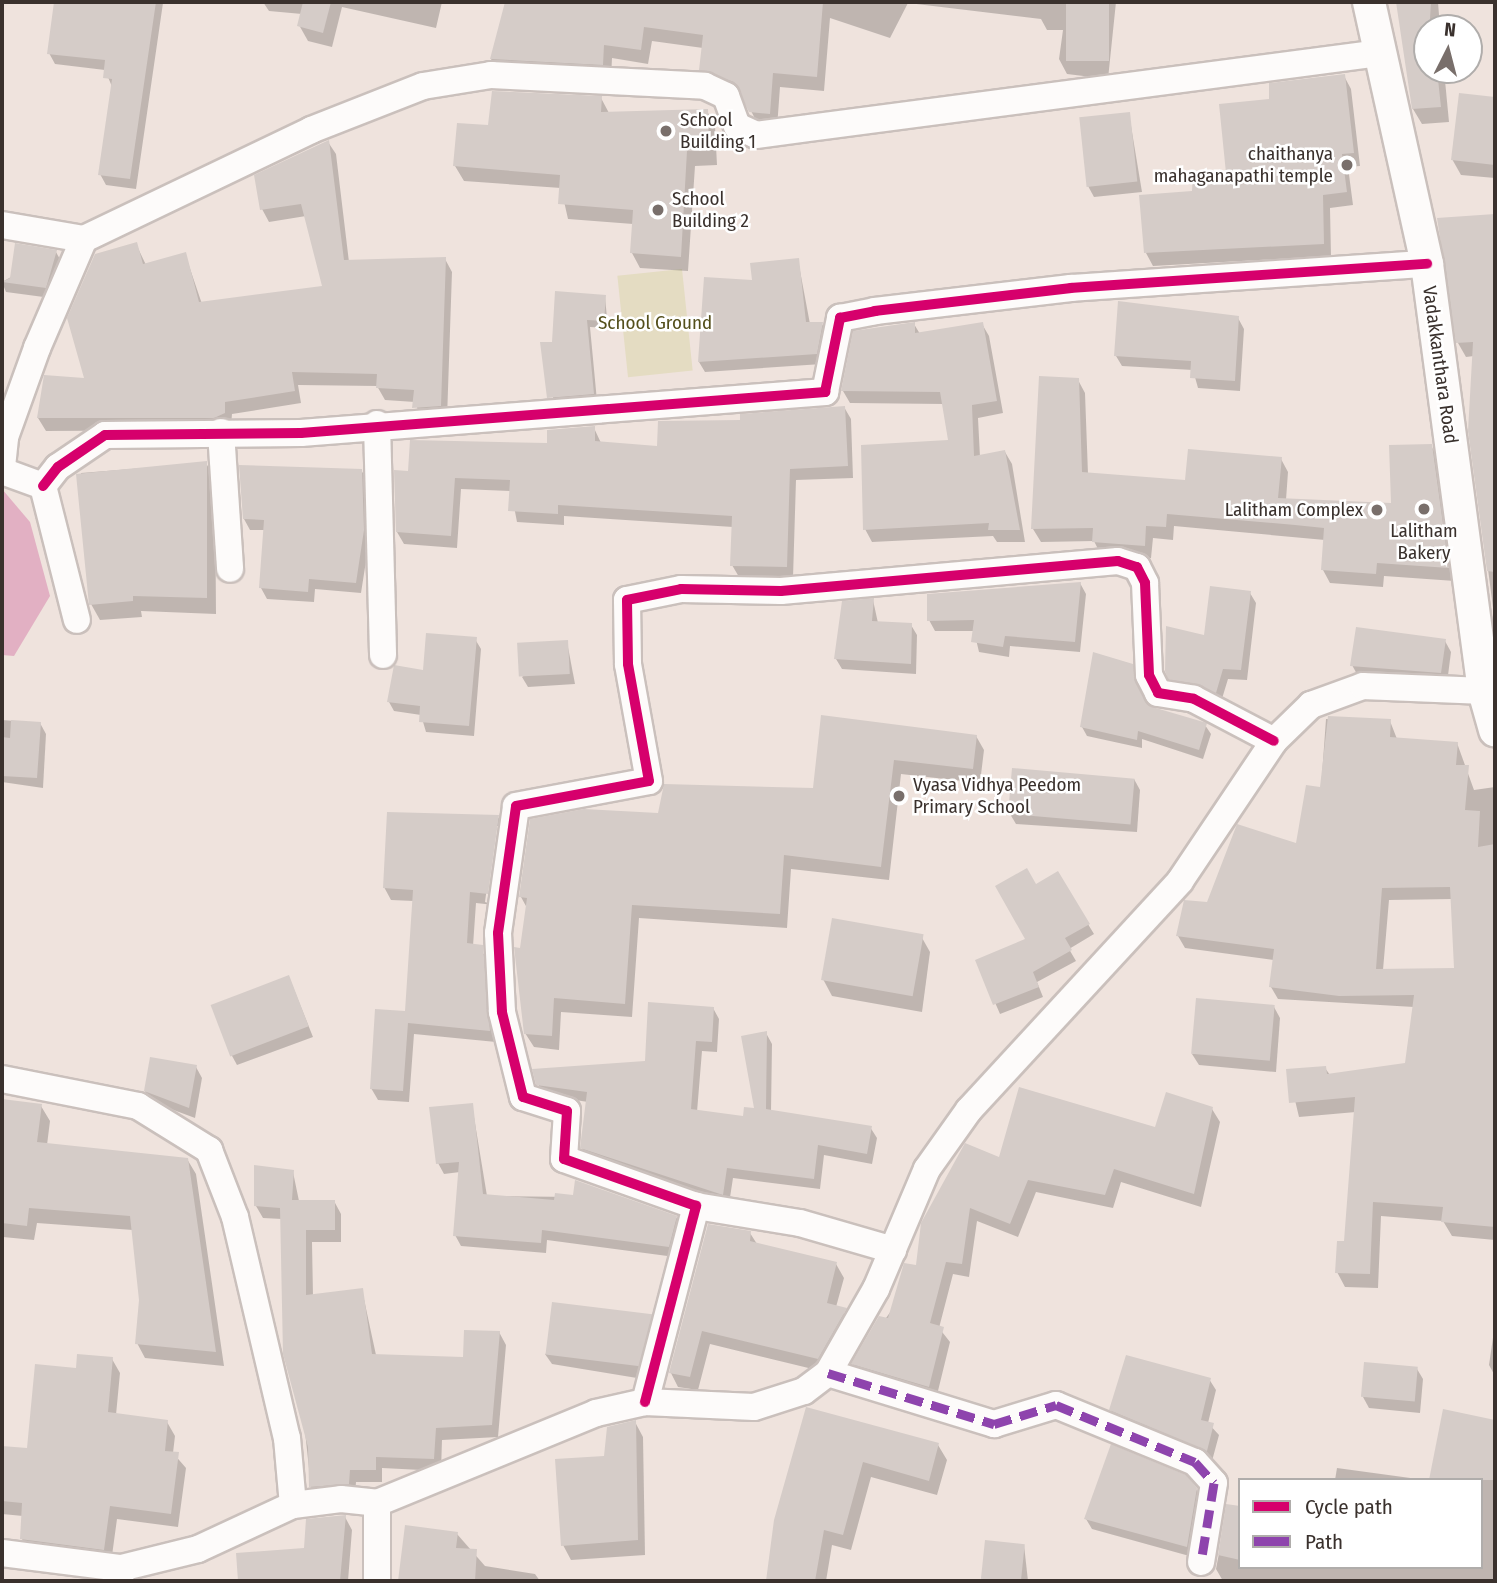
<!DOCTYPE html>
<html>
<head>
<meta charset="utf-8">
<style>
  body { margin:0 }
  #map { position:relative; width:1497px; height:1583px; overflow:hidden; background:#efe3dd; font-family:"Fira Sans Condensed",sans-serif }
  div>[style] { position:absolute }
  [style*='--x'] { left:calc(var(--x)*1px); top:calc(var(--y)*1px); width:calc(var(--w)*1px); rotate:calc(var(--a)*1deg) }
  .green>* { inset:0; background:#e4dcc2; transform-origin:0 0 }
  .water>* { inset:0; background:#e2b0c3 }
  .shadow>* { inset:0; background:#0003 }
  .building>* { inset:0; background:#d5ccc8; transform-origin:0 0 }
  .roads { filter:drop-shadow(2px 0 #cac0bc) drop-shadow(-2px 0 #cac0bc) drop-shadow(0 2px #cac0bc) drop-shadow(0 -2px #cac0bc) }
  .minor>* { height:26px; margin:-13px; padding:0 13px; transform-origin:13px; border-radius:13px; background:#fdfbfa }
  .tertiary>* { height:32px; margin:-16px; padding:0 16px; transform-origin:16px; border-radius:16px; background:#fdfbfa }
  .quiet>* { height:9px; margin-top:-4.5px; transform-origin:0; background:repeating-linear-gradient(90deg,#8e44ad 0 18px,transparent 0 27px) }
  .cycleway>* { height:10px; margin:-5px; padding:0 5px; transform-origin:5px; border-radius:5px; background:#d6006c }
  .dots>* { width:19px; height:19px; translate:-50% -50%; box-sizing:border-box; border:4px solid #fff; border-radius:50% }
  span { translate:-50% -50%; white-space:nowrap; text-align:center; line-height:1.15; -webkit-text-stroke:5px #fff; paint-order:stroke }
  .poi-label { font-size:19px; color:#3a312d }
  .left { translate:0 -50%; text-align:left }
  .right { translate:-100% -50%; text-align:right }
  .park-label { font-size:19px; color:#544f1b }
  .street-label { font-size:19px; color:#3a312d }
  .frame { position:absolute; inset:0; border:4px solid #3a312d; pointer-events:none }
  .legend { position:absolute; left:1238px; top:1478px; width:245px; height:91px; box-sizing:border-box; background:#fff; border:2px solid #b0adab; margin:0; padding:9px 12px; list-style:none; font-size:21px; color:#3a312d }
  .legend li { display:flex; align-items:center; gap:14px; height:35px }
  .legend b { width:35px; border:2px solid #b0adab }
  .north { position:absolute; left:1413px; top:14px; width:70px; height:70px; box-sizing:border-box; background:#fff; border:2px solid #b0adab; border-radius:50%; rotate:6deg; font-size:19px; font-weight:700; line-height:28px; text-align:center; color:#3a312d }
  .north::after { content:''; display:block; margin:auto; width:24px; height:32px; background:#796f6b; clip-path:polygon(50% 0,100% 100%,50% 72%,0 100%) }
</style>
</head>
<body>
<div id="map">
  <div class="green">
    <i style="left:682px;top:269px;width:102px;height:65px;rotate:84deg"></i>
  </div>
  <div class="water">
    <i style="clip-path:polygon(2px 489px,30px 522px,50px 596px,14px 656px,2px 655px)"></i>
  </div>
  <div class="shadow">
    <i style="clip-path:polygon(55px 2px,163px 3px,136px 189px,106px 185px,100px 174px,113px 89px,105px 70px,55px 64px,49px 53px)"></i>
    <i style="clip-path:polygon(263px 2px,442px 2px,436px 28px,342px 7px,332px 47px,308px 41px,299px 25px,302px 14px,269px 11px)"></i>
    <i style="clip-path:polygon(506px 2px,1116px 2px,1108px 79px,1067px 74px,1059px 59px,1063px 30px,1047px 30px,1041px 19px,908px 3px,890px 38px,830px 18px,824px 91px,780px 87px,777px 128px,759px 126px,743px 96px,709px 84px,700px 70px,703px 48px,652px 41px,648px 64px,612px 58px,611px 79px,499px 73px,491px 59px)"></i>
    <i style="clip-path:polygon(1406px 2px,1438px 2px,1440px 28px,1427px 28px,1427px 70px,1444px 70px,1449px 122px,1422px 124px,1413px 109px)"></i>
    <i style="clip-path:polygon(1344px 76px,1351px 89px,1360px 166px,1348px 167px,1353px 205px,1330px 208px,1331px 256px,1153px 266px,1146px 253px,1194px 193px,1228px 174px,1271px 101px)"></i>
    <i style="clip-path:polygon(1461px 95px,1495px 99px,1495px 178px,1461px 175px,1452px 159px)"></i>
    <i style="clip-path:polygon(601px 98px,609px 113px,707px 111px,715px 126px,717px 165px,695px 166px,688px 271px,640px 268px,632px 253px,633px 224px,568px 219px,561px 188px,464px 181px,455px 166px,489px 127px)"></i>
    <i style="clip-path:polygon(1129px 114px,1142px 192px,1094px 197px,1088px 186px)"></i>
    <i style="clip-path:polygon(328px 142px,336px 154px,349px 262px,445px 259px,452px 272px,447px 419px,422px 421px,415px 402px,385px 400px,377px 386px,298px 385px,301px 403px,232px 414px,231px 426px,222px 430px,46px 431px,38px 418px,86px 380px,136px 244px,146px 265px,185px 254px,202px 304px,324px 287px,306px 216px,269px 222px,262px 209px)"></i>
    <i style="clip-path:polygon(1495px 216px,1495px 623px,1470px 431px,1474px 356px,1466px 357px,1458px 343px,1439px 220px)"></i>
    <i style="clip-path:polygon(56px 252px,62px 263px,51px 298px,6px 292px,2px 282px)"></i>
    <i style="clip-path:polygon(798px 260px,810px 324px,822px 324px,828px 335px,822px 364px,705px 372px,699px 362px,754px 282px)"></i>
    <i style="clip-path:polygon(605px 297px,608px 328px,590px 327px,597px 401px,553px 405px,553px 344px)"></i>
    <i style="clip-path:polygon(1120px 302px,1238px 318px,1244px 329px,1240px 391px,1198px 388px,1193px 370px,1122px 366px,1116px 356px)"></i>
    <i style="clip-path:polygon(914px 324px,920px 334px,982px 324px,989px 336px,1003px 413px,978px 418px,980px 457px,1005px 452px,1012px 464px,1025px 542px,997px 542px,993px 536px,872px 542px,865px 529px,950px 442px,944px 404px,850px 403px,843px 391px,855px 333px)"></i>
    <i style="clip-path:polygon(1078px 380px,1085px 393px,1088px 474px,1187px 481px,1281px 459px,1288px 472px,1286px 500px,1393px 505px,1431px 446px,1439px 459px,1455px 581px,1384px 576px,1383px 587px,1330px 583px,1323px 570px,1325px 540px,1174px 526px,1173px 540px,1153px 538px,1151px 558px,1101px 555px,1094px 541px,1041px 542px,1033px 529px)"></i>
    <i style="clip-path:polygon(844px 407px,851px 419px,853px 478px,796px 480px,793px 578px,739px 577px,732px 565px,733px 527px,564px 516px,564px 525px,517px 522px,511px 491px,461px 489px,457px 548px,404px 544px,397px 532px,409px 473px,549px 445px,594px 428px,601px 443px,658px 448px,742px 421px)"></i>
    <i style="clip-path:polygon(206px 463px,215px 479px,216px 614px,141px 611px,142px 617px,100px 620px,91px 604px,81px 473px)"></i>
    <i style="clip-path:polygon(361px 470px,368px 481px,369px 542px,361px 593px,315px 589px,314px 602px,267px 599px,261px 588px,265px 530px,250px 530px,244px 519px)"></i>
    <i style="clip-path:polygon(1080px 583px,1086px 594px,1080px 652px,1010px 646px,1009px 657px,979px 652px,974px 631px,935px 631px,929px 620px)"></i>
    <i style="clip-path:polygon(1250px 593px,1256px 603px,1247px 680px,1228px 679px,1221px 702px,1177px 689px,1170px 678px)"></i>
    <i style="clip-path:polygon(873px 600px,878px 623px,911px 625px,917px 635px,916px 674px,842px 669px,836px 659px)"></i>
    <i style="clip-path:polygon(475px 639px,481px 649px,474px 736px,426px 732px,421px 715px,394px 711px,389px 702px)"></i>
    <i style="clip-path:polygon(1445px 641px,1451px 652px,1447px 683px,1358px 676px,1352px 665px)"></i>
    <i style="clip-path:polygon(567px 642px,575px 684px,528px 687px,522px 677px)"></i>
    <i style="clip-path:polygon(1137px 676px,1150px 708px,1205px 725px,1211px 734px,1203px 759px,1142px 739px,1142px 748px,1087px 736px,1082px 727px)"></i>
    <i style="clip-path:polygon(823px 717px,976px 736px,984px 750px,980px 783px,901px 774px,889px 880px,791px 869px,787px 928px,639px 918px,632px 1017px,561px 1012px,559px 1050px,534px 1047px,525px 1033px,521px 950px,527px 908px,521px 897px,660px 815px,814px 790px)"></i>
    <i style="clip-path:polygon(evenodd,1326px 719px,1390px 721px,1397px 739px,1457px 743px,1474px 790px,1495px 787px,1495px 1023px,1427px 1037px,1495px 1042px,1495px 1240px,1452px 1236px,1443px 1221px,1381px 1216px,1378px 1288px,1345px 1287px,1337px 1272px,1346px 1243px,1356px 1112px,1299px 1117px,1288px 1071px,1325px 1068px,1330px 1075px,1407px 1065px,1414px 1007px,1278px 999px,1271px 987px,1274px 960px,1185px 948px,1178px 936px,1209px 904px,1298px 845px,1321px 789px,1326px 719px,1453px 899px,1456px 969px,1383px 970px,1389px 900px,1453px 899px)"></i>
    <i style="clip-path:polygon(2px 720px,40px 723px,46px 734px,43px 788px,2px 782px)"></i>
    <i style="clip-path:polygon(1134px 779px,1140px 790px,1137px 832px,1016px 824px,1010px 814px)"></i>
    <i style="clip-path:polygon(evenodd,498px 817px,505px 828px,494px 905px,476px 903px,473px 946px,489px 958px,496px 1042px,414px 1034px,409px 1102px,378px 1100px,371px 1088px,406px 1013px,414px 901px,391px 900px,384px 887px,498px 817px,495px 826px,499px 826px,488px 903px,485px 902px,495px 826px)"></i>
    <i style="clip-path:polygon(1057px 873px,1094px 934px,1069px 949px,1076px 961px,1037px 982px,1043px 997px,1000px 1014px,977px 961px,1027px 940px,1035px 887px)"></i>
    <i style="clip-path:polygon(921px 936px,930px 952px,922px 1012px,832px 996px,823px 979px)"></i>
    <i style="clip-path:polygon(289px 977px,313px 1037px,237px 1065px,231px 1054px)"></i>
    <i style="clip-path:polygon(1274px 1007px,1280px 1018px,1276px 1072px,1199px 1065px,1192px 1054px)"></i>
    <i style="clip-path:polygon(713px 1008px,719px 1019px,717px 1052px,702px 1051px,697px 1112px,744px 1118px,756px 1110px,766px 1033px,772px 1044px,771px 1112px,870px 1127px,877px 1138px,872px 1164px,824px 1155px,820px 1189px,733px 1178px,729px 1204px,589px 1159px,582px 1148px,588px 1102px,544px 1095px,538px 1084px,646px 1062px)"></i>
    <i style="clip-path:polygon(196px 1067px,202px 1078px,195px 1118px,152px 1102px,145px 1091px)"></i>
    <i style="clip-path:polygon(2px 1101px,41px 1106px,50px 1121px,47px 1145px,187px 1159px,196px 1174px,224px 1366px,145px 1358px,137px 1343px,141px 1300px,133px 1230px,37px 1223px,34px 1240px,3px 1237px)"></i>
    <i style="clip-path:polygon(472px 1105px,487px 1196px,574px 1197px,676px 1217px,682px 1228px,675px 1257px,547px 1240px,546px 1253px,461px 1246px,455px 1235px,460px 1172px,444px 1174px,438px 1163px)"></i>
    <i style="clip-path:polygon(1212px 1109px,1220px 1122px,1201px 1207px,1121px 1182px,1113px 1208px,1036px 1192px,1018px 1237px,977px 1221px,969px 1277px,953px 1274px,939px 1328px,950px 1342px,936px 1399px,861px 1377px,853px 1364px,1000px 1159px,1156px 1130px)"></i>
    <i style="clip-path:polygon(293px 1172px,299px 1201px,334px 1201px,341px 1214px,341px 1242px,312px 1242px,313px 1296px,362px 1290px,376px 1355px,465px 1359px,499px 1332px,506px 1345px,498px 1437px,442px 1440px,441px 1471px,382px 1468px,382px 1482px,356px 1482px,355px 1496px,318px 1499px,311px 1487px,282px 1219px,263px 1218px,256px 1206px)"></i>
    <i style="clip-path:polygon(750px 1233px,757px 1244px,836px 1264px,844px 1278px,836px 1307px,854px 1323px,825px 1372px,710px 1344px,698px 1390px,678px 1387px,671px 1373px)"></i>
    <i style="clip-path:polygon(650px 1316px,657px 1326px,643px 1379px,552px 1364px,545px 1354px)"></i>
    <i style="clip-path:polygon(1495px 1324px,1495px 1376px,1489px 1365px)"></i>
    <i style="clip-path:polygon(112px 1359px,120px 1373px,116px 1415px,167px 1422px,175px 1436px,173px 1453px,186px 1468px,178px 1527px,117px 1519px,111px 1563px,30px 1553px,22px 1539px,23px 1516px,2px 1514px,2px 1447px,29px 1449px,77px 1370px)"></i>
    <i style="clip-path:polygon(1417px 1369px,1423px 1379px,1420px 1413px,1369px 1408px,1363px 1397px)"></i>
    <i style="clip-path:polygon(1209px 1379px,1216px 1390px,1208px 1423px,1219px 1435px,1212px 1461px,1117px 1420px,1111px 1410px)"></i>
    <i style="clip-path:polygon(808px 1409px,938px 1445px,947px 1460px,937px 1495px,871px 1477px,851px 1550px,832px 1545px,826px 1581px,767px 1581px,776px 1520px)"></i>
    <i style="clip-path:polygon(1444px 1411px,1495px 1422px,1495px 1581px,1223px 1581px,1216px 1569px,1228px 1506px,1240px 1508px,1240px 1567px,1481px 1567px,1481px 1480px)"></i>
    <i style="clip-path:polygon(635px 1422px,643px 1437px,645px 1555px,571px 1560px,563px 1545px,606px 1458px)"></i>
    <i style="clip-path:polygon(1337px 1468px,1425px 1480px,1335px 1480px)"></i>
    <i style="clip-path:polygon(1196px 1489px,1202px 1500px,1193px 1557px,1092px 1529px,1086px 1519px)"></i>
    <i style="clip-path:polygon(345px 1517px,352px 1530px,348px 1581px,240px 1581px,238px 1555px,305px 1549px)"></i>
    <i style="clip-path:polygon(407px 1527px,457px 1534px,485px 1566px,535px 1574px,540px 1581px,400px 1581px)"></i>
    <i style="clip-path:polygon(1024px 1545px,1028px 1581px,985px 1581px,983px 1578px)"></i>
  </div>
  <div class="building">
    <i style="clip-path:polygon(54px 2px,156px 2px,130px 179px,98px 175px,112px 79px,103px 78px,105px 60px,47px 54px)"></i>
    <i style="clip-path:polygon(303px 2px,331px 2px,323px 33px,297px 26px)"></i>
    <i style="clip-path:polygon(505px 2px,823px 2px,817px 77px,773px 73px,770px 114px,749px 112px,734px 82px,699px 70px,703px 35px,644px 27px,641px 50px,604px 45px,603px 65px,490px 59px)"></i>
    <i style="left:1066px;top:2px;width:43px;height:59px"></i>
    <i style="clip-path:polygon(1396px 2px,1431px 2px,1427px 70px,1437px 70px,1441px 107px,1412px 109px)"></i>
    <i style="clip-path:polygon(1345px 74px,1354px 153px,1342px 154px,1347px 192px,1323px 195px,1324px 244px,1144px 253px,1139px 195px,1192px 191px,1193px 172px,1226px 173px,1219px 104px,1269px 99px,1269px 83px)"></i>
    <i style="clip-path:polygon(492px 91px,602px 96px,601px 112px,708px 109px,709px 151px,687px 151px,681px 257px,630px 253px,633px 210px,558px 204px,560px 175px,453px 166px,457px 123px,488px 125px)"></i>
    <i style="clip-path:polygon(1459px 93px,1495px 97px,1495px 165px,1451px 160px)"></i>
    <i style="left:1130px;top:112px;width:70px;height:51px;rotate:84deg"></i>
    <i style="clip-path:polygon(329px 140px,344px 260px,446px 257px,441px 406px,412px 408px,414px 390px,376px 388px,377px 374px,292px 372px,295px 391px,225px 402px,225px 413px,214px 418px,37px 418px,44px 375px,84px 378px,67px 318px,95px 254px,137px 242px,143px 264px,186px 252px,199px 302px,322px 286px,301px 204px,260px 210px,254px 175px)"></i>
    <i style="clip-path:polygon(1495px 214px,1495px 572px,1487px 571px,1468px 431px,1473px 342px,1456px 343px,1437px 218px)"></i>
    <i style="clip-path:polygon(15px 243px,57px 250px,46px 288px,2px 282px,10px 278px)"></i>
    <i style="clip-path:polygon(799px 258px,806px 322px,823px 322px,817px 354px,698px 362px,704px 277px,752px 280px,750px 263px)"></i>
    <i style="clip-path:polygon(555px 291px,606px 295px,604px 321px,587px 320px,594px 394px,547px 398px,540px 342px,552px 342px)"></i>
    <i style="clip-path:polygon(1118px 301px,1239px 316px,1235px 381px,1190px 378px,1191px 361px,1114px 356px)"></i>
    <i style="clip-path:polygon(915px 322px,915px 333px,983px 322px,997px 401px,972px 405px,974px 456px,1005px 450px,1020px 530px,988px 530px,989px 523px,863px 530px,861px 445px,948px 440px,940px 392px,841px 391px,853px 331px)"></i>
    <i style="clip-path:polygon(1039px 376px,1079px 378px,1082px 472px,1185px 480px,1188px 449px,1282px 457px,1278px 498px,1391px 503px,1389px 445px,1432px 444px,1449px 568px,1377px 563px,1376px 574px,1321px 570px,1324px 528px,1295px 525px,1167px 514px,1166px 527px,1146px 526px,1145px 546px,1092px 542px,1093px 528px,1031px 529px)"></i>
    <i style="clip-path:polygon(845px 406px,848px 466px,790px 469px,787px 567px,730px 566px,732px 516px,558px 505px,558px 514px,508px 511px,510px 480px,455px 478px,451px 536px,396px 532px,394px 470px,408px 471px,410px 440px,547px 443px,547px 430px,595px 426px,595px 441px,657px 446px,658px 421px,740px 420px,740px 414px)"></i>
    <i style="clip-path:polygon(207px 461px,207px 598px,133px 596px,133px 601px,89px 605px,76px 474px)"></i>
    <i style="clip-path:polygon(239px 465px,362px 469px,364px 530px,356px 583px,309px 579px,308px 592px,259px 588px,264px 520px,243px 519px)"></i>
    <i style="clip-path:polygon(1081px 582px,1075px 642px,1005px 636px,1003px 647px,971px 642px,974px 620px,927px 621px,927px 594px)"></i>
    <i style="clip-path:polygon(1210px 586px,1251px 591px,1241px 670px,1223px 669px,1216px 693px,1168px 679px,1165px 671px,1166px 626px,1204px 635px)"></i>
    <i style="clip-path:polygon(874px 598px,872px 621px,912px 623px,911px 664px,834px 659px,842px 601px)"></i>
    <i style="clip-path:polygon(1356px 627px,1446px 639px,1441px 673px,1350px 666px)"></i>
    <i style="clip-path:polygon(426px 633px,477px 637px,469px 726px,419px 722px,420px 706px,387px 702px,394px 665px,423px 670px)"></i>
    <i style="left:568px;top:640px;width:34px;height:51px;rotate:87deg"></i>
    <i style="clip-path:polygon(1093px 652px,1133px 664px,1149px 706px,1207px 723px,1199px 750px,1138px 731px,1137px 740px,1080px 727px)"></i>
    <i style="clip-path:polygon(821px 715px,977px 735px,973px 769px,894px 760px,881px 867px,784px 855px,780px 914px,632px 905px,625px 1004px,554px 998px,552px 1036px,524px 1034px,514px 947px,520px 948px,527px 898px,519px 897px,530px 819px,584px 809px,658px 813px,664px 784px,813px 788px)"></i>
    <i style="clip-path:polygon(evenodd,1328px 716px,1391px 719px,1390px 737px,1458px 742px,1456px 765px,1469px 765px,1465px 810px,1480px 811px,1478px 847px,1495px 844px,1495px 1227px,1441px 1222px,1443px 1207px,1373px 1202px,1370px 1274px,1335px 1273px,1337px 1241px,1344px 1241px,1355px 1097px,1289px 1103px,1286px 1069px,1326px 1066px,1327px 1074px,1405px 1063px,1414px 995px,1339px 996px,1269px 987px,1274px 949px,1176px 936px,1184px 900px,1207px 902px,1237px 824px,1296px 843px,1306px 785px,1320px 787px,1328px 716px,1450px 887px,1454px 968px,1376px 969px,1382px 888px,1450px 887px)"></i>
    <i style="clip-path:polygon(11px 720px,41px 722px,37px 778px,2px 776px,2px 737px,10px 738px)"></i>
    <i style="left:1012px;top:768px;width:123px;height:46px;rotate:5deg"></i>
    <i style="clip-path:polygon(387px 812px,499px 815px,488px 894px,470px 892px,467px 943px,483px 945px,490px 1031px,408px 1023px,403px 1091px,370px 1089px,375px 1009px,405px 1011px,413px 890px,383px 888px)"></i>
    <i style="clip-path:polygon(1027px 868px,1036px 884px,1058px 871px,1090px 924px,1065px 938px,1072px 950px,1033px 972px,1039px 987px,993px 1005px,975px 960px,1025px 939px,995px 886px)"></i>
    <i style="left:832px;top:918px;width:93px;height:63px;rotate:10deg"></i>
    <i style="left:289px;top:975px;width:55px;height:84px;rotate:69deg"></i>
    <i style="left:1196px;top:998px;width:79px;height:56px;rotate:5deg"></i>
    <i style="clip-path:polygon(648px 1002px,714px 1007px,712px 1042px,696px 1041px,691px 1109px,743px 1116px,744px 1107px,754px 1108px,741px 1036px,767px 1031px,766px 1109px,872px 1126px,867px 1154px,818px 1145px,814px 1179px,727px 1168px,723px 1195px,580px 1148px,587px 1092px,536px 1085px,532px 1069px,645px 1061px)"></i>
    <i style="clip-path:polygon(150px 1057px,197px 1065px,189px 1108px,144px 1091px)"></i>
    <i style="clip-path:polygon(1019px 1087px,1155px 1127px,1166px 1092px,1213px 1107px,1194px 1194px,1114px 1169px,1105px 1195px,1028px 1180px,1010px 1224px,970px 1208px,962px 1264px,946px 1262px,930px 1323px,944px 1327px,929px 1387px,851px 1364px,879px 1316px,888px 1318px,904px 1263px,916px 1265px,921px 1223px,965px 1143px,999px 1157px)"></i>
    <i style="clip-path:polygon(2px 1099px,42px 1104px,37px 1142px,188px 1158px,216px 1352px,135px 1344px,139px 1300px,130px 1216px,29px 1208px,27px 1226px,2px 1223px)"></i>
    <i style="clip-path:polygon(473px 1103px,483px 1194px,554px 1200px,555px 1193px,573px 1195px,575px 1180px,677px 1216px,669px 1247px,542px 1230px,541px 1243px,453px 1236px,459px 1162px,436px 1164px,429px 1107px)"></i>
    <i style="clip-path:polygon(254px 1165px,294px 1170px,292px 1200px,335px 1200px,335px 1230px,306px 1230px,306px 1295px,363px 1288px,372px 1354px,463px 1357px,464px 1330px,500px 1331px,492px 1425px,436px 1428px,434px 1459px,376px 1457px,376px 1470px,350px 1470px,349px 1484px,309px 1487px,308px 1447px,283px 1354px,280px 1208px,254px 1206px)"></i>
    <i style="clip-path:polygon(708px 1224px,751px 1231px,750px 1241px,837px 1262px,827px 1303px,847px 1308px,818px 1359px,702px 1331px,690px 1377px,669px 1373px)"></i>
    <i style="left:552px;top:1302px;width:101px;height:53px;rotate:7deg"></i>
    <i style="clip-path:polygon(77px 1354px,113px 1357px,108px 1412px,168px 1420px,165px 1451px,179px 1452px,171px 1514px,110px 1506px,104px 1550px,20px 1539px,22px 1503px,2px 1501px,2px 1446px,27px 1448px,35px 1364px,76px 1368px)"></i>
    <i style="clip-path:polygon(1126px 1355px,1211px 1378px,1201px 1420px,1214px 1423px,1207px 1451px,1109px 1410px)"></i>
    <i style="left:1364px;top:1362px;width:54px;height:35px;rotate:5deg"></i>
    <i style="clip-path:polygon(806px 1407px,939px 1443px,929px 1481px,863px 1462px,843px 1535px,824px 1530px,815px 1581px,766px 1581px,774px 1520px)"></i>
    <i style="clip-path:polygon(1443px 1409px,1495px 1420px,1495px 1480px,1429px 1480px)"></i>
    <i style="clip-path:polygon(636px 1420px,638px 1540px,561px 1546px,555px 1459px,604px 1456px,607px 1427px)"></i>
    <i style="clip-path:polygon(1111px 1444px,1186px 1475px,1197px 1488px,1187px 1547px,1084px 1519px)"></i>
    <i style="clip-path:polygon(1226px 1504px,1240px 1506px,1240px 1560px,1218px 1555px)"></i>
    <i style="clip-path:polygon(346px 1515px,340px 1581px,238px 1581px,236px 1553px,304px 1548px,306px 1519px)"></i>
    <i style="clip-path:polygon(405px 1525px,458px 1532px,456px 1548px,477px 1549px,475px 1581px,398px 1581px)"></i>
    <i style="left:985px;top:1540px;width:40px;height:39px;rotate:6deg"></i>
  </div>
  <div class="roads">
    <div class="minor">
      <i style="--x:2;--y:225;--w:83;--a:9.7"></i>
      <i style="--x:84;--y:239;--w:252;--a:-25.6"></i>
      <i style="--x:311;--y:130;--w:120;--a:-21.4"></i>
      <i style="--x:423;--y:86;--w:69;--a:-9.2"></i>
      <i style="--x:491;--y:75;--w:214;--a:2.9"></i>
      <i style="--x:705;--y:86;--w:23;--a:25"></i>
      <i style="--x:726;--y:96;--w:32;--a:70"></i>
      <i style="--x:737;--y:126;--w:21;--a:25"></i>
      <i style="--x:756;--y:135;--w:628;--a:-7.5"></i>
      <i style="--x:377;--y:424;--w:231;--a:88.5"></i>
      <i style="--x:221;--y:432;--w:137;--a:86.2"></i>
      <i style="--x:2;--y:467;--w:30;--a:-84"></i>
      <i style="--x:5;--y:437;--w:95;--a:-70.2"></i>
      <i style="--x:37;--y:348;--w:119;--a:-66.7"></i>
      <i style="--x:2;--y:471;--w:44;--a:20.1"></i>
      <i style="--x:43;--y:486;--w:138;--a:75.8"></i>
      <i style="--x:43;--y:486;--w:24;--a:-52"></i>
      <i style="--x:58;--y:467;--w:57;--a:-34.2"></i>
      <i style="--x:105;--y:435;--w:196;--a:-0.6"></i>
      <i style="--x:301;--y:433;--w:526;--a:-4.47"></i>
      <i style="--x:825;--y:392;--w:76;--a:-78.5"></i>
      <i style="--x:840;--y:318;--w:36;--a:-11"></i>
      <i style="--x:875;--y:311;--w:197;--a:-6.7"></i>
      <i style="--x:1071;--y:288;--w:357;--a:-3.9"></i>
      <i style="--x:2;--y:1079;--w:139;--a:11.2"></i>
      <i style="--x:138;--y:1106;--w:84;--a:31.8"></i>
      <i style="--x:209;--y:1150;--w:72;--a:68.8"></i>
      <i style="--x:235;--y:1217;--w:227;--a:76.8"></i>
      <i style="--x:287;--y:1438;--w:67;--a:84.9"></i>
      <i style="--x:696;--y:1206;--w:105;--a:9.3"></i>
      <i style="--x:800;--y:1223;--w:97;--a:16.2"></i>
      <i style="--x:828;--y:1373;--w:174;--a:17.1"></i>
      <i style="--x:994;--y:1424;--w:65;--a:-17"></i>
      <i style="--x:1056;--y:1405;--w:150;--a:22.3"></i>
      <i style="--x:1195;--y:1462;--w:28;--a:48"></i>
      <i style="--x:1214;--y:1483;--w:80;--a:99.3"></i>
      <i style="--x:645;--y:1402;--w:203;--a:-75.4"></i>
      <i style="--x:696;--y:1206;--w:140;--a:-160.4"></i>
      <i style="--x:564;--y:1159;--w:48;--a:-86.4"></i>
      <i style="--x:567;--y:1111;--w:46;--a:-162.3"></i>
      <i style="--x:523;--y:1097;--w:88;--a:-103.9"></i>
      <i style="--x:502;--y:1012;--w:79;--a:-92.9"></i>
      <i style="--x:498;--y:933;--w:128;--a:-81.9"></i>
      <i style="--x:516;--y:806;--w:135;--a:-10.6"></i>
      <i style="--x:649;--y:781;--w:119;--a:-100.2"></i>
      <i style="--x:628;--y:664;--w:64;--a:-90.9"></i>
      <i style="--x:627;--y:600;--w:55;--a:-11.5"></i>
      <i style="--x:681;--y:589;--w:100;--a:1.1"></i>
      <i style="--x:781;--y:591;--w:338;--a:-5.1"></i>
      <i style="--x:1118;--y:561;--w:20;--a:18"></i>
      <i style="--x:1137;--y:567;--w:18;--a:63"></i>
      <i style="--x:1145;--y:583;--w:92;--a:87.5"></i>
      <i style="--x:1149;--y:675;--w:20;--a:63"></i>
      <i style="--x:1158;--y:693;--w:36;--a:9"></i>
      <i style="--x:1194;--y:699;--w:90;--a:27.7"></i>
      <i style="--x:377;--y:1503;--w:237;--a:-22.3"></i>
      <i style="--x:596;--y:1413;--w:50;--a:-12.7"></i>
      <i style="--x:645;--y:1402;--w:109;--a:2.6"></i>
      <i style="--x:754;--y:1407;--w:52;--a:-17.7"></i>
      <i style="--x:804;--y:1391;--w:30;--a:-37"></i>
      <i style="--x:828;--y:1373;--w:97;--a:-60.3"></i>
      <i style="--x:876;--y:1289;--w:130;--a:-67"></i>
      <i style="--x:927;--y:1169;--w:72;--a:-54.6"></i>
      <i style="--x:969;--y:1110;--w:311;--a:-47.3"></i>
      <i style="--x:1180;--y:881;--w:169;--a:-56.1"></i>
      <i style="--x:1274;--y:741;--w:52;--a:-44.2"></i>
      <i style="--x:1311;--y:705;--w:55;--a:-20.1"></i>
      <i style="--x:1363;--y:686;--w:121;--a:2.4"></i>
      <i style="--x:2;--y:1553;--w:120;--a:7.2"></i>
      <i style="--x:121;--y:1568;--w:13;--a:94"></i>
      <i style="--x:121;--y:1568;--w:79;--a:-13.9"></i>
      <i style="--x:198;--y:1549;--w:105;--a:-24.9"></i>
      <i style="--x:293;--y:1505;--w:48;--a:-7.1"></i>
      <i style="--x:341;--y:1499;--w:36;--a:6"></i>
      <i style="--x:377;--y:1503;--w:78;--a:90"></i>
    </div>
    <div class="tertiary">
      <i style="--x:1369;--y:2;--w:268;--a:77.5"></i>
      <i style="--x:1427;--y:264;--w:431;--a:82.4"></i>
      <i style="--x:1484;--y:691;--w:41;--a:74.2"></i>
    </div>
  </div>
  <div class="quiet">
    <i style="--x:828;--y:1373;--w:174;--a:17.1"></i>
    <i style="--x:994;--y:1424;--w:65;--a:-17"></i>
    <i style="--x:1056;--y:1405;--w:150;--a:22.3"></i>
    <i style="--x:1195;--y:1462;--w:28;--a:48"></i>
    <i style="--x:1214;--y:1483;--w:80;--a:99.3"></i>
  </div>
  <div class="cycleway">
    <i style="--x:43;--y:486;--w:24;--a:-52"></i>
    <i style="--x:58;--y:467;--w:57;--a:-34.2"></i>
    <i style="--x:105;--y:435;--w:196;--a:-0.6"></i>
    <i style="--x:301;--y:433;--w:526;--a:-4.47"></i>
    <i style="--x:825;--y:392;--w:76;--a:-78.5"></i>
    <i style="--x:840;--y:318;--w:36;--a:-11"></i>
    <i style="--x:875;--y:311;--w:197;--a:-6.7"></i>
    <i style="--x:1071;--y:288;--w:357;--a:-3.9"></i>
    <i style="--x:645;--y:1402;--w:203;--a:-75.4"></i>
    <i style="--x:696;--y:1206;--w:140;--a:-160.4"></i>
    <i style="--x:564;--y:1159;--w:48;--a:-86.4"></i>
    <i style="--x:567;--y:1111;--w:46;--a:-162.3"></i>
    <i style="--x:523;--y:1097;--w:88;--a:-103.9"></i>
    <i style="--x:502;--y:1012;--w:79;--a:-92.9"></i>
    <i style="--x:498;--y:933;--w:128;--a:-81.9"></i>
    <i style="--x:516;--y:806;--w:135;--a:-10.6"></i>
    <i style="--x:649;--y:781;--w:119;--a:-100.2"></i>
    <i style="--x:628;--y:664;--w:64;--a:-90.9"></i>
    <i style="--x:627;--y:600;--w:55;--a:-11.5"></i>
    <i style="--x:681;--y:589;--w:100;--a:1.1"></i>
    <i style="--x:781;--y:591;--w:338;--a:-5.1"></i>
    <i style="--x:1118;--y:561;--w:20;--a:18"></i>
    <i style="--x:1137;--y:567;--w:18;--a:63"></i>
    <i style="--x:1145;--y:583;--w:92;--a:87.5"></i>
    <i style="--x:1149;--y:675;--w:20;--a:63"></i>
    <i style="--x:1158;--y:693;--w:36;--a:9"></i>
    <i style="--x:1194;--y:699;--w:90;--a:27.7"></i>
  </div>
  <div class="dots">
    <i style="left:666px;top:131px;background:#796f6b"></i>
    <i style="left:1347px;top:165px;background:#796f6b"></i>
    <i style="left:658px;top:210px;background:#796f6b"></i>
    <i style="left:1424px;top:509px;background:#796f6b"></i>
    <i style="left:1377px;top:510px;background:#796f6b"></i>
    <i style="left:899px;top:796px;background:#796f6b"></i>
  </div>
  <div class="poi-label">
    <span class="left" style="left:680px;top:131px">School<br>Building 1</span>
    <span class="right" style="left:1333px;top:165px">chaithanya<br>mahaganapathi temple</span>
    <span class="left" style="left:672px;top:210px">School<br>Building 2</span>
    <span class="right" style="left:1363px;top:510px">Lalitham Complex</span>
    <span style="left:1424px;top:542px">Lalitham<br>Bakery</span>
    <span class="left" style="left:913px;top:796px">Vyasa Vidhya Peedom<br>Primary School</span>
  </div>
  <div class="park-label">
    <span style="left:655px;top:323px">School Ground</span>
  </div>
  <div class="street-label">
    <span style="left:1440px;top:365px;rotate:82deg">Vadakkanthara Road</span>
  </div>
  <div class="frame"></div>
  <ul class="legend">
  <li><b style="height:9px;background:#d6006c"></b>Cycle path</li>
  <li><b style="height:9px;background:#8e44ad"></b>Path</li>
  </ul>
  <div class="north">N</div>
</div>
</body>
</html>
